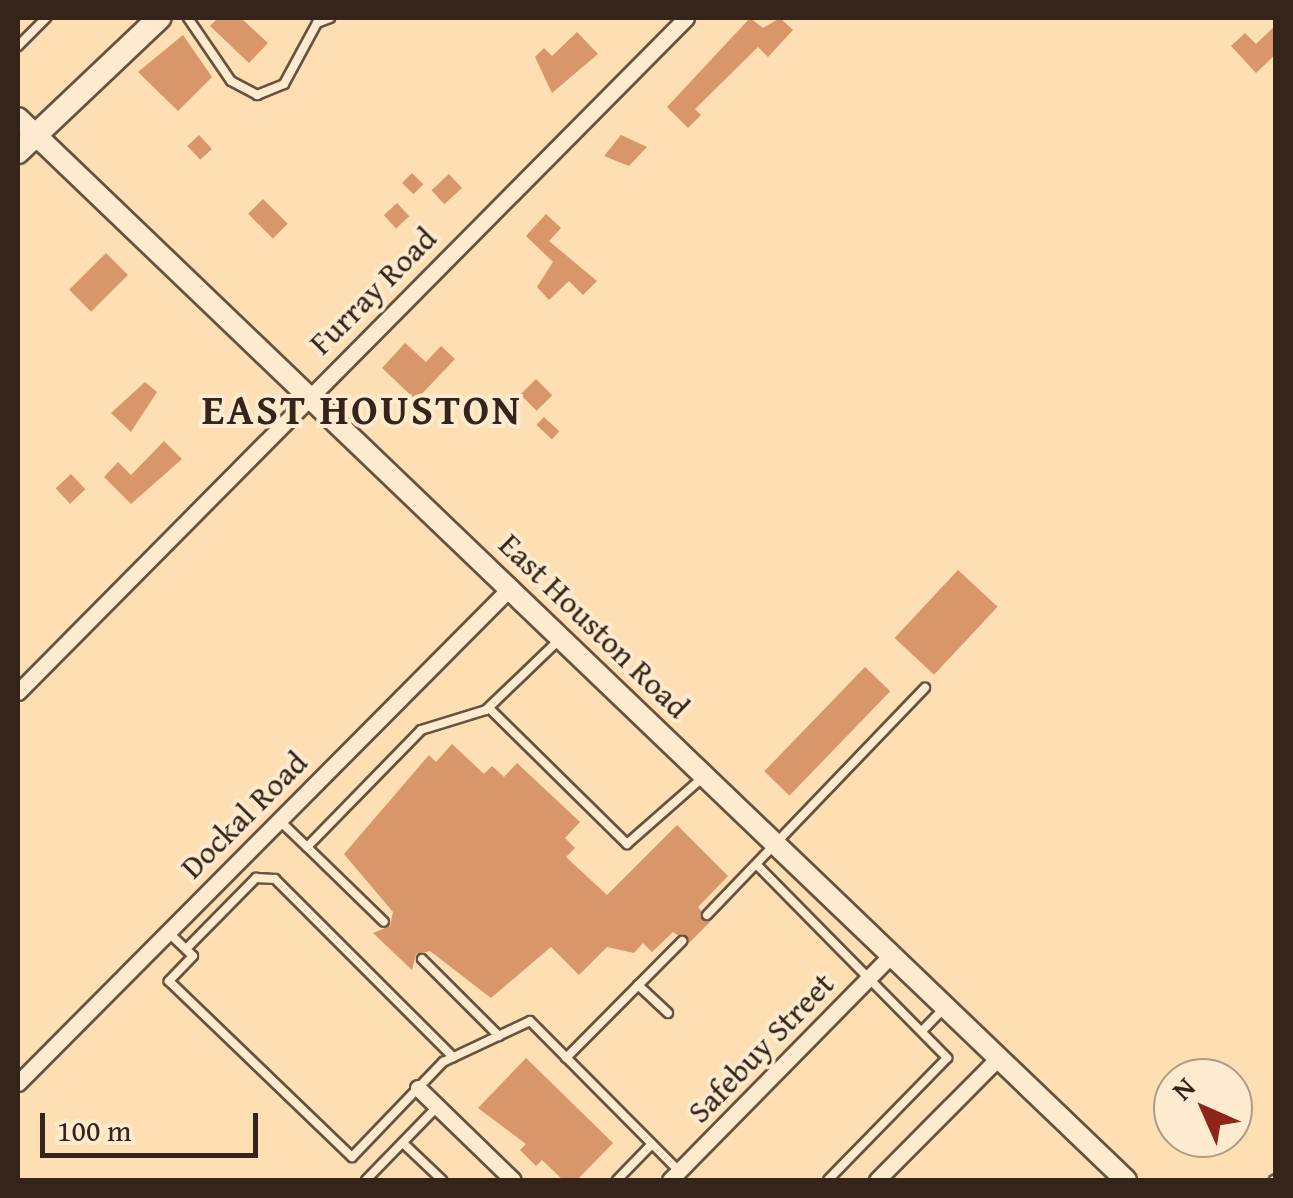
<!DOCTYPE html>
<html>
<head>
<meta charset="utf-8">
<style>
  body { margin:0 }
  #map { position:relative; width:1293px; height:1198px; overflow:hidden; background:#fddfb3; font-family:"Gentium Book Plus",serif }
  div>[style] { position:absolute }
  [style*='--x'] { left:calc(var(--x)*1px); top:calc(var(--y)*1px); width:calc(var(--w)*1px); rotate:calc(var(--a)*1deg) }
  .building>* { inset:0; background:#d9966a; transform-origin:0 0 }
  .roads { filter:drop-shadow(2px 0 #665340) drop-shadow(-2px 0 #665340) drop-shadow(0 2px #665340) drop-shadow(0 -2px #665340) }
  .service>* { height:8px; margin:-4px; padding:0 4px; transform-origin:4px; border-radius:4px; background:#feeace }
  .minor>* { height:15px; margin:-7.5px; padding:0 7.5px; transform-origin:7.5px; border-radius:7.5px; background:#feeace }
  .tertiary>* { height:20px; margin:-10px; padding:0 10px; transform-origin:10px; border-radius:10px; background:#feeace }
  .secondary>* { height:22px; margin:-11px; padding:0 11px; transform-origin:11px; border-radius:11px; background:#feeace }
  span { translate:-50% -50%; white-space:nowrap; text-align:center; line-height:1.15; -webkit-text-stroke:8px #feeace; paint-order:stroke }
  .street-label { font-size:32px; color:#34241a }
  .district-label { font-size:42px; color:#34241a; font-weight:700; letter-spacing:2.5px }
  .frame { position:absolute; inset:0; border:20px solid #34241a; pointer-events:none }
  .north { position:absolute; left:1153px; top:1058px; width:100px; height:100px; box-sizing:border-box; background:#feeace; border:2px solid #ad9b86; border-radius:50%; rotate:315deg; font-size:28px; font-weight:700; line-height:40px; text-align:center; color:#34241a }
  .north::after { content:''; display:block; margin:auto; width:35px; height:45px; background:#8f2418; clip-path:polygon(50% 0,100% 100%,50% 72%,0 100%) }
  .scale { position:absolute; left:40px; top:1113px; width:218px; height:45px; box-sizing:border-box; border:5px solid #34241a; border-top:0; padding-left:12px; font-size:30px; line-height:35px; white-space:nowrap; color:#34241a; -webkit-text-stroke:8px #feeace; paint-order:stroke }
</style>
</head>
<body>
<div id="map">
  <div class="building">
    <i style="clip-path:polygon(218px 18px,241px 18px,268px 43px,249px 63px,210px 26px)"></i>
    <i style="clip-path:polygon(750px 18px,763px 28px,780px 18px,793px 30px,768px 57px,758px 47px,695px 109px,701px 115px,688px 128px,667px 107px)"></i>
    <i style="clip-path:polygon(1276px 25px,1276px 54px,1256px 73px,1231px 46px,1245px 33px,1256px 44px)"></i>
    <i style="clip-path:polygon(577px 32px,598px 54px,552px 93px,535px 57px,544px 48px,552px 56px)"></i>
    <i style="clip-path:polygon(183px 35px,212px 77px,178px 111px,138px 72px)"></i>
    <i style="left:199px;top:135px;width:19px;height:16px;rotate:47deg"></i>
    <i style="clip-path:polygon(621px 135px,647px 147px,629px 166px,604px 156px)"></i>
    <i style="left:412px;top:173px;width:16px;height:14px;rotate:45deg"></i>
    <i style="left:449px;top:174px;width:19px;height:24px;rotate:47deg"></i>
    <i style="left:263px;top:199px;width:35px;height:21px;rotate:45deg"></i>
    <i style="left:397px;top:203px;width:18px;height:18px;rotate:47deg"></i>
    <i style="clip-path:polygon(546px 214px,561px 228px,549px 241px,597px 281px,583px 295px,569px 281px,549px 300px,537px 287px,553px 262px,526px 236px)"></i>
    <i style="left:106px;top:253px;width:31px;height:52px;rotate:45deg"></i>
    <i style="clip-path:polygon(405px 343px,426px 362px,441px 346px,455px 359px,416px 400px,382px 368px)"></i>
    <i style="left:536px;top:379px;width:23px;height:22px;rotate:45deg"></i>
    <i style="clip-path:polygon(145px 382px,157px 392px,131px 432px,111px 413px)"></i>
    <i style="left:544px;top:417px;width:21px;height:11px;rotate:43deg"></i>
    <i style="clip-path:polygon(164px 441px,182px 459px,131px 504px,104px 477px,118px 462px,131px 475px)"></i>
    <i style="left:71px;top:474px;width:21px;height:21px;rotate:47deg"></i>
    <i style="left:958px;top:570px;width:54px;height:93px;rotate:43deg"></i>
    <i style="left:865px;top:667px;width:35px;height:145px;rotate:44deg"></i>
    <i style="clip-path:polygon(452px 744px,484px 774px,492px 766px,504px 777px,517px 763px,580px 822px,565px 838px,575px 848px,566px 857px,607px 895px,677px 825px,728px 876px,698px 907px,710px 922px,689px 943px,673px 932px,652px 952px,643px 943px,634px 953px,607px 947px,579px 975px,551px 947px,491px 998px,430px 951px,416px 954px,412px 970px,373px 933px,390px 926px,393px 912px,344px 854px,429px 755px,436px 762px)"></i>
    <i style="clip-path:polygon(526px 1058px,613px 1143px,577px 1180px,563px 1180px,542px 1160px,536px 1166px,520px 1150px,526px 1144px,478px 1108px)"></i>
  </div>
  <div class="roads">
    <div class="service">
      <i style="--x:188;--y:18;--w:76;--a:55.7"></i>
      <i style="--x:231;--y:81;--w:30;--a:28"></i>
      <i style="--x:257;--y:95;--w:29;--a:-22"></i>
      <i style="--x:284;--y:84;--w:69;--a:-61.6"></i>
      <i style="--x:317;--y:23;--w:14;--a:-21"></i>
      <i style="--x:18;--y:46;--w:40;--a:-45"></i>
      <i style="--x:489;--y:708;--w:194;--a:44.6"></i>
      <i style="--x:627;--y:844;--w:100;--a:-41.3"></i>
      <i style="--x:280;--y:821;--w:37;--a:44"></i>
      <i style="--x:307;--y:847;--w:163;--a:-45.7"></i>
      <i style="--x:421;--y:730;--w:68;--a:-17.1"></i>
      <i style="--x:486;--y:710;--w:103;--a:-43.8"></i>
      <i style="--x:307;--y:847;--w:107;--a:44.2"></i>
      <i style="--x:757;--y:865;--w:271;--a:45.4"></i>
      <i style="--x:947;--y:1058;--w:170;--a:134.3"></i>
      <i style="--x:707;--y:915;--w:315;--a:-46.2"></i>
      <i style="--x:169;--y:933;--w:33;--a:44"></i>
      <i style="--x:193;--y:956;--w:35;--a:134"></i>
      <i style="--x:169;--y:981;--w:254;--a:43.9"></i>
      <i style="--x:352;--y:1157;--w:132;--a:-46.2"></i>
      <i style="--x:443;--y:1062;--w:96;--a:-25.2"></i>
      <i style="--x:530;--y:1021;--w:211;--a:45.2"></i>
      <i style="--x:186;--y:949;--w:100;--a:-45.4"></i>
      <i style="--x:256;--y:878;--w:19;--a:3"></i>
      <i style="--x:275;--y:879;--w:252;--a:45"></i>
      <i style="--x:422;--y:959;--w:109;--a:45"></i>
      <i style="--x:638;--y:985;--w:41;--a:43"></i>
      <i style="--x:922;--y:1031;--w:30;--a:-46"></i>
      <i style="--x:566;--y:1058;--w:165;--a:-45.2"></i>
      <i style="--x:403;--y:1143;--w:54;--a:43.5"></i>
      <i style="--x:366;--y:1180;--w:102;--a:-45.8"></i>
      <i style="--x:617;--y:1180;--w:50;--a:-45.8"></i>
      <i style="--x:1274;--y:1180;--w:2;--a:-27"></i>
    </div>
    <div class="minor">
      <i style="--x:18;--y:692;--w:949;--a:-45.26"></i>
      <i style="--x:18;--y:1083;--w:699;--a:-45.17"></i>
      <i style="--x:418;--y:1088;--w:132;--a:44.1"></i>
      <i style="--x:670;--y:1180;--w:317;--a:-45.5"></i>
      <i style="--x:877;--y:1180;--w:173;--a:-45.2"></i>
    </div>
    <div class="tertiary">
      <i style="--x:18;--y:118;--w:1535;--a:43.79"></i>
    </div>
    <div class="secondary">
      <i style="--x:18;--y:152;--w:195;--a:-43.5"></i>
    </div>
  </div>
  <div class="street-label">
    <span style="left:373px;top:291px;rotate:-45deg">Furray Road</span>
    <span style="left:594px;top:626px;rotate:44deg">East Houston Road</span>
    <span style="left:244px;top:815px;rotate:-45deg">Dockal Road</span>
    <span style="left:761px;top:1048px;rotate:-46deg">Safebuy Street</span>
  </div>
  <div class="district-label">
    <span style="left:362px;top:409px">EAST HOUSTON</span>
  </div>
  <div class="frame"></div>
  <div class="north">N</div>
  <div class="scale">100 m</div>
</div>
</body>
</html>
